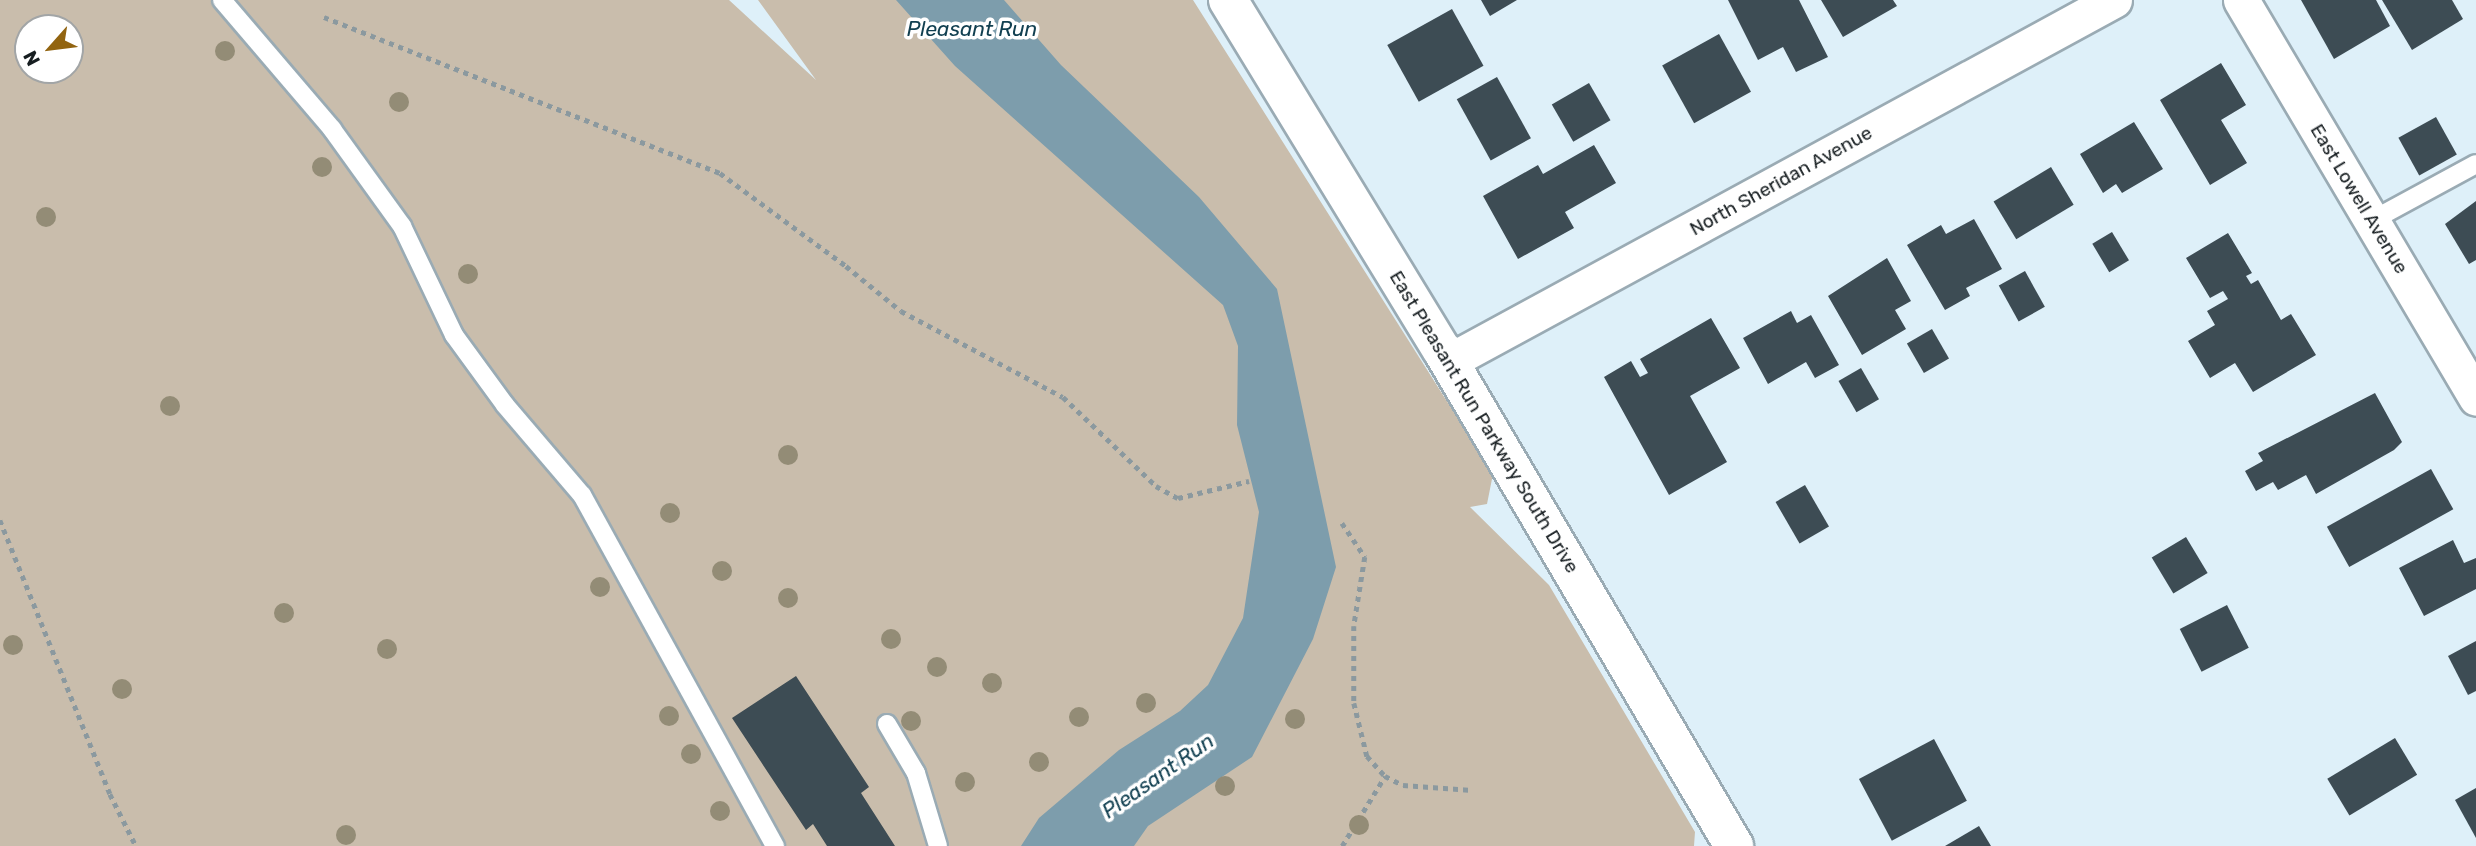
<!DOCTYPE html>
<html>
<head>
<meta charset="utf-8">
<style>
  body { margin:0 }
  #map { position:relative; width:2476px; height:846px; overflow:hidden; background:#def0f9; font-family:Rubik,sans-serif }
  div>[style] { position:absolute }
  [style*='--x'] { left:calc(var(--x)*1px); top:calc(var(--y)*1px); width:calc(var(--w)*1px); rotate:calc(var(--a)*1deg) }
  .green>* { inset:0; background:#c9bdac }
  .water>* { inset:0; background:#7d9dac }
  .building>* { inset:0; background:#3d4c54; transform-origin:0 0 }
  .path>* { height:4.5px; margin-top:-2.25px; transform-origin:0; background:repeating-linear-gradient(90deg,#8b999f 0 5px,transparent 0 10px) }
  .roads { filter:drop-shadow(2px 0 #9aabb4) drop-shadow(-2px 0 #9aabb4) drop-shadow(0 2px #9aabb4) drop-shadow(0 -2px #9aabb4) }
  .lane>* { height:18px; margin:-9px; padding:0 9px; transform-origin:9px; border-radius:9px; background:#fff }
  .street>* { height:35px; margin:-17.5px; padding:0 17.5px; transform-origin:17.5px; border-radius:17.5px; background:#fff }
  .secondary>* { height:38px; margin:-19px; padding:0 19px; transform-origin:19px; border-radius:19px; background:#fff }
  .trees>* { width:20px; height:20px; margin:-10px; border-radius:50%; background:#938c76 }
  span { translate:-50% -50%; white-space:nowrap; text-align:center; line-height:1.15; -webkit-text-stroke:7px #fff; paint-order:stroke }
  .street-label { font-size:19px; color:#161d20 }
  .water-label { font-size:21px; color:#124051; font-style:italic }
  .north { position:absolute; left:14px; top:14px; width:70px; height:70px; box-sizing:border-box; background:#fff; border:2px solid #a2a5a6; border-radius:50%; rotate:242deg; font-size:19px; font-weight:700; line-height:28px; text-align:center; color:#161d20 }
  .north::after { content:''; display:block; margin:auto; width:24px; height:32px; background:#926410; clip-path:polygon(50% 0,100% 100%,50% 72%,0 100%) }
</style>
</head>
<body>
<div id="map">
  <div class="green">
    <i style="clip-path:polygon(evenodd,0 0,729px 0,816px 80px,758px 0,902px 0,1275px 348px,986px 0,1193px 0,1493px 474px,1487px 504px,1470px 507px,1549px 585px,1695px 832px,1694px 846px,0 846px,0 0,28px 28px,70px 28px,70px 70px,28px 70px,28px 28px)"></i>
  </div>
  <div class="water">
    <i style="clip-path:polygon(896px 0,1004px 0,1061px 65px,1199px 197px,1277px 289px,1336px 567px,1313px 639px,1252px 757px,1148px 826px,1134px 846px,1021px 846px,1039px 818px,1119px 750px,1180px 711px,1208px 685px,1243px 618px,1259px 512px,1237px 425px,1238px 346px,1223px 305px,955px 66px)"></i>
  </div>
  <div class="building">
    <i style="clip-path:polygon(1481px 0,1517px 0,1490px 16px)"></i>
    <i style="clip-path:polygon(1728px 0,1799px 0,1828px 57px,1796px 72px,1783px 47px,1758px 60px)"></i>
    <i style="clip-path:polygon(1821px 0,1893px 0,1897px 6px,1843px 37px)"></i>
    <i style="clip-path:polygon(2301px 0,2376px 0,2390px 26px,2334px 59px)"></i>
    <i style="clip-path:polygon(2382px 0,2452px 0,2463px 19px,2412px 50px)"></i>
    <i style="left:1452px;top:9px;width:65px;height:74px;rotate:61deg"></i>
    <i style="left:1719px;top:34px;width:66px;height:65px;rotate:61deg"></i>
    <i style="clip-path:polygon(2221px 63px,2246px 105px,2221px 120px,2247px 163px,2210px 185px,2160px 100px)"></i>
    <i style="left:1497px;top:77px;width:70px;height:46px;rotate:61deg"></i>
    <i style="left:1589px;top:83px;width:43px;height:43px;rotate:60deg"></i>
    <i style="left:2436px;top:117px;width:43px;height:43px;rotate:61deg"></i>
    <i style="clip-path:polygon(2134px 122px,2163px 169px,2122px 193px,2116px 184px,2103px 193px,2080px 154px)"></i>
    <i style="clip-path:polygon(1594px 145px,1616px 183px,1565px 212px,1574px 228px,1518px 259px,1483px 196px,1538px 165px,1543px 174px)"></i>
    <i style="left:2051px;top:167px;width:44px;height:67px;rotate:59deg"></i>
    <i style="clip-path:polygon(2476px 201px,2476px 260px,2469px 264px,2445px 224px)"></i>
    <i style="clip-path:polygon(1974px 219px,2002px 269px,1966px 288px,1970px 296px,1945px 310px,1907px 245px,1941px 225px,1946px 234px)"></i>
    <i style="left:2112px;top:232px;width:33px;height:23px;rotate:59deg"></i>
    <i style="clip-path:polygon(2228px 233px,2252px 273px,2246px 276px,2251px 284px,2258px 280px,2281px 320px,2291px 314px,2316px 355px,2253px 392px,2235px 363px,2210px 378px,2188px 341px,2215px 325px,2207px 311px,2228px 299px,2223px 291px,2210px 298px,2186px 258px)"></i>
    <i style="clip-path:polygon(1887px 258px,1911px 301px,1895px 310px,1906px 329px,1862px 355px,1828px 296px)"></i>
    <i style="left:2025px;top:271px;width:41px;height:30px;rotate:61deg"></i>
    <i style="clip-path:polygon(1791px 311px,1797px 323px,1811px 315px,1839px 365px,1815px 378px,1806px 362px,1768px 384px,1743px 338px)"></i>
    <i style="clip-path:polygon(1711px 318px,1740px 368px,1690px 396px,1727px 462px,1669px 495px,1604px 377px,1631px 361px,1640px 377px,1648px 373px,1640px 359px)"></i>
    <i style="left:1932px;top:329px;width:34px;height:29px;rotate:60deg"></i>
    <i style="left:1861px;top:368px;width:36px;height:26px;rotate:60deg"></i>
    <i style="clip-path:polygon(2375px 393px,2402px 442px,2394px 450px,2316px 494px,2306px 475px,2278px 490px,2273px 482px,2256px 491px,2245px 471px,2263px 461px,2258px 453px)"></i>
    <i style="left:2431px;top:469px;width:46px;height:119px;rotate:61deg"></i>
    <i style="left:1805px;top:485px;width:48px;height:34px;rotate:60deg"></i>
    <i style="left:2186px;top:537px;width:42px;height:40px;rotate:59deg"></i>
    <i style="clip-path:polygon(2453px 540px,2464px 563px,2476px 558px,2476px 589px,2424px 616px,2399px 568px)"></i>
    <i style="left:2227px;top:605px;width:48px;height:53px;rotate:63deg"></i>
    <i style="clip-path:polygon(2476px 641px,2476px 691px,2468px 695px,2448px 656px)"></i>
    <i style="clip-path:polygon(796px 676px,869px 787px,861px 793px,895px 846px,827px 846px,813px 824px,806px 830px,732px 718px)"></i>
    <i style="left:2395px;top:738px;width:43px;height:79px;rotate:59deg"></i>
    <i style="left:1934px;top:739px;width:70px;height:85px;rotate:62deg"></i>
    <i style="clip-path:polygon(2476px 788px,2476px 838px,2455px 800px)"></i>
    <i style="clip-path:polygon(1979px 826px,1991px 846px,1945px 846px)"></i>
  </div>
  <div class="path">
    <i style="--x:324;--y:17;--w:426;--a:21.5"></i>
    <i style="--x:720;--y:173;--w:157;--a:36.4"></i>
    <i style="--x:846;--y:266;--w:71;--a:39.3"></i>
    <i style="--x:901;--y:311;--w:183;--a:28"></i>
    <i style="--x:1063;--y:397;--w:129;--a:43.7"></i>
    <i style="--x:1156;--y:486;--w:25;--a:29"></i>
    <i style="--x:1178;--y:498;--w:73;--a:-13.5"></i>
    <i style="--x:0;--y:520;--w:295;--a:68.1"></i>
    <i style="--x:110;--y:794;--w:58;--a:63.4"></i>
    <i style="--x:1342;--y:523;--w:41;--a:55.9"></i>
    <i style="--x:1365;--y:557;--w:70;--a:99.1"></i>
    <i style="--x:1354;--y:626;--w:77;--a:90"></i>
    <i style="--x:1354;--y:703;--w:55;--a:76.2"></i>
    <i style="--x:1367;--y:756;--w:27;--a:48"></i>
    <i style="--x:1385;--y:776;--w:20;--a:27"></i>
    <i style="--x:1403;--y:785;--w:69;--a:4.1"></i>
    <i style="--x:1342;--y:846;--w:82;--a:-58.4"></i>
  </div>
  <div class="roads">
    <div class="lane">
      <i style="--x:222;--y:0;--w:170;--a:49.5"></i>
      <i style="--x:332;--y:129;--w:120;--a:54.2"></i>
      <i style="--x:402;--y:226;--w:121;--a:64.5"></i>
      <i style="--x:454;--y:335;--w:87;--a:53.9"></i>
      <i style="--x:505;--y:405;--w:118;--a:49.5"></i>
      <i style="--x:582;--y:495;--w:401;--a:61.2"></i>
      <i style="--x:2371;--y:221;--w:119;--a:-28.5"></i>
      <i style="--x:887;--y:724;--w:57;--a:59.4"></i>
      <i style="--x:916;--y:773;--w:76;--a:73.2"></i>
    </div>
    <div class="street">
      <i style="--x:2241;--y:0;--w:462;--a:59.4"></i>
      <i style="--x:1448;--y:362;--w:758;--a:-28.53"></i>
    </div>
    <div class="secondary">
      <i style="--x:1228;--y:0;--w:410;--a:58.6"></i>
      <i style="--x:1442;--y:350;--w:576;--a:59.51"></i>
    </div>
  </div>
  <div class="trees">
    <i style="left:225px;top:51px"></i>
    <i style="left:399px;top:102px"></i>
    <i style="left:322px;top:167px"></i>
    <i style="left:46px;top:217px"></i>
    <i style="left:468px;top:274px"></i>
    <i style="left:170px;top:406px"></i>
    <i style="left:788px;top:455px"></i>
    <i style="left:670px;top:513px"></i>
    <i style="left:722px;top:571px"></i>
    <i style="left:600px;top:587px"></i>
    <i style="left:788px;top:598px"></i>
    <i style="left:284px;top:613px"></i>
    <i style="left:891px;top:639px"></i>
    <i style="left:13px;top:645px"></i>
    <i style="left:387px;top:649px"></i>
    <i style="left:937px;top:667px"></i>
    <i style="left:992px;top:683px"></i>
    <i style="left:122px;top:689px"></i>
    <i style="left:1146px;top:703px"></i>
    <i style="left:669px;top:716px"></i>
    <i style="left:1079px;top:717px"></i>
    <i style="left:1295px;top:719px"></i>
    <i style="left:911px;top:721px"></i>
    <i style="left:691px;top:754px"></i>
    <i style="left:1039px;top:762px"></i>
    <i style="left:965px;top:782px"></i>
    <i style="left:1225px;top:786px"></i>
    <i style="left:720px;top:811px"></i>
    <i style="left:1359px;top:825px"></i>
    <i style="left:346px;top:835px"></i>
  </div>
  <div class="street-label">
    <span style="left:1781px;top:181px;rotate:-29deg">North Sheridan Avenue</span>
    <span style="left:2359px;top:199px;rotate:59deg">East Lowell Avenue</span>
    <span style="left:1484px;top:422px;rotate:59deg">East Pleasant Run Parkway South Drive</span>
  </div>
  <div class="water-label">
    <span style="left:972px;top:29px">Pleasant Run</span>
    <span style="left:1158px;top:776px;rotate:-35deg">Pleasant Run</span>
  </div>
  <div class="north">N</div>
</div>
</body>
</html>
